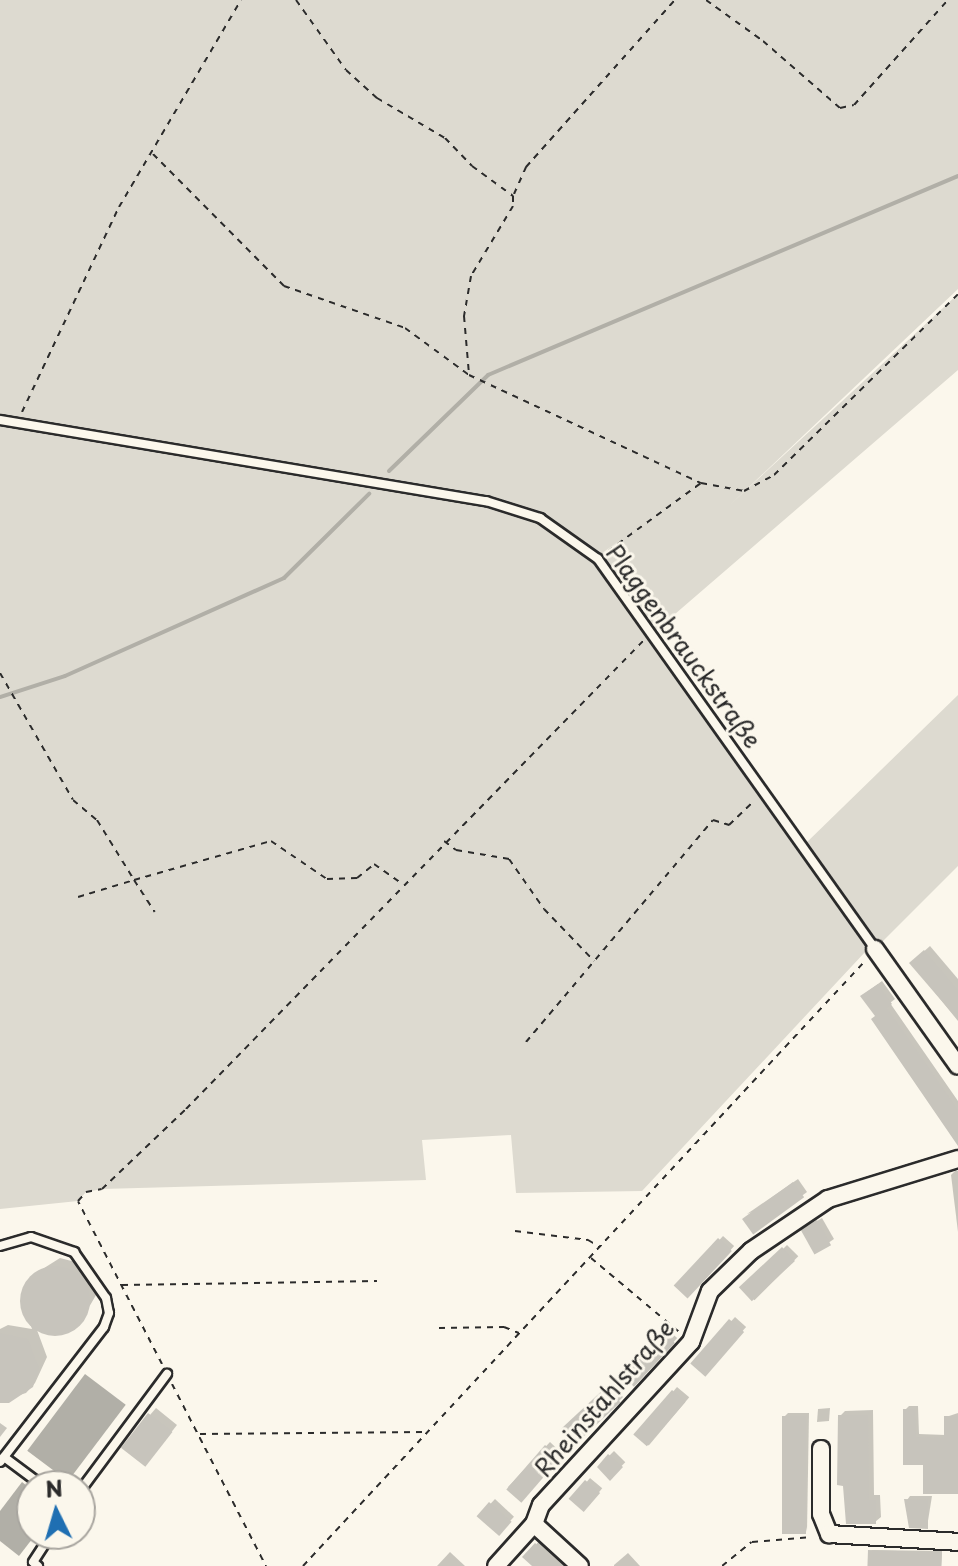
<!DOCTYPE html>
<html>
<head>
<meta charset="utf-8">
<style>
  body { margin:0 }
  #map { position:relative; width:958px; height:1566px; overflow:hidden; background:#fbf7ec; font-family:"Playpen Sans",sans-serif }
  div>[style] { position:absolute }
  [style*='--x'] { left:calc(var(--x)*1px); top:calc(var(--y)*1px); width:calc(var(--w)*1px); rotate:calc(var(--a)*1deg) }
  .green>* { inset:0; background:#dddad0 }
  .water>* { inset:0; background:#b1afa7; transform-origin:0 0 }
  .shadow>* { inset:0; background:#0003; transform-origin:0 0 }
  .stream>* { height:4px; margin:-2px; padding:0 2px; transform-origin:2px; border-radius:2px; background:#b1afa7 }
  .building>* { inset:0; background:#c7c4bc; transform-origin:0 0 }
  .round { border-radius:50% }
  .path>* { height:2px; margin-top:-1px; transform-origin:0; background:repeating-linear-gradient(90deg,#2b2b2b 0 6px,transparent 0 12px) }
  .roads { filter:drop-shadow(2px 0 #2b2b2b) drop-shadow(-2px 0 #2b2b2b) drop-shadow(0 2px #2b2b2b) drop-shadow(0 -2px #2b2b2b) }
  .lane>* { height:8px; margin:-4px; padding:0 4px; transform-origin:4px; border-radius:4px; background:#fbf7ec }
  .street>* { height:16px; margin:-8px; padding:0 8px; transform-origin:8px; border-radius:8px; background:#fbf7ec }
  span { translate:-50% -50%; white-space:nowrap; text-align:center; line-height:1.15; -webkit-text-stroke:6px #fbf7ec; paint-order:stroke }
  .street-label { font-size:24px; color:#2b2b2b }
  .north { position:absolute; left:16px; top:1470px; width:80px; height:80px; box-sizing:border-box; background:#fbf7ec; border:2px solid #a8a59f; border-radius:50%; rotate:355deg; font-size:22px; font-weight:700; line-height:32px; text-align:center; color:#2b2b2b }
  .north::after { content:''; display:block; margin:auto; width:28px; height:36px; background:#1f6fb2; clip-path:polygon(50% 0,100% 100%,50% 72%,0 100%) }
</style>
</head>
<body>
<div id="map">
  <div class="green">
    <i style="clip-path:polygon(0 0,958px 0,958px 289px,731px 504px,958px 294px,958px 370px,653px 633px,804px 845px,958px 695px,958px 866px,881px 943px,878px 940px,866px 951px,642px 1191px,516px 1193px,511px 1135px,422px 1140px,426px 1180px,102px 1189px,86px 1192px,78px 1201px,0 1209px)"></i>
  </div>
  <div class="water">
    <i style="left:85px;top:1374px;width:51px;height:96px;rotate:37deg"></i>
    <i style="clip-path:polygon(22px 1482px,32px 1490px,36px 1534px,19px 1556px,0 1541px,0 1511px)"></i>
  </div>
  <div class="shadow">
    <i style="clip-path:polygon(930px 946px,958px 979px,958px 1021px,911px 963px)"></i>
    <i style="clip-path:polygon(882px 981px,895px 999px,890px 1003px,958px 1101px,958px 1142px,877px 1016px,867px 992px)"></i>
    <i style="clip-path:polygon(955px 1171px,958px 1171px,958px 1232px,951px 1175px)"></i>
    <i style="clip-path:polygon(798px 1179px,807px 1192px,803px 1195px,747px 1214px)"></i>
    <i style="clip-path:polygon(822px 1218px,834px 1239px,815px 1252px,807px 1227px)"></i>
    <i style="left:723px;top:1236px;width:15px;height:68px;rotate:42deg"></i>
    <i style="left:787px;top:1245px;width:16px;height:62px;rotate:45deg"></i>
    <i style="clip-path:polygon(60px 1258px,87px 1265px,99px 1290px,78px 1326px,50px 1334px,37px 1330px,47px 1357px,35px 1383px,26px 1393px,0 1401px,0 1329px,8px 1325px,32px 1329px,22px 1301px,33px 1275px)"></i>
    <i style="left:735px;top:1317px;width:15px;height:63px;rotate:42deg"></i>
    <i style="left:666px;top:1328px;width:15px;height:62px;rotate:42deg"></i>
    <i style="left:611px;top:1385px;width:17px;height:65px;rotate:45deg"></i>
    <i style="left:677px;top:1387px;width:16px;height:63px;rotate:40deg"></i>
    <i style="clip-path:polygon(909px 1406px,918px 1406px,919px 1434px,946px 1435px,946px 1417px,958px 1413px,958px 1492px,925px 1463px,905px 1410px)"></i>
    <i style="clip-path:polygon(156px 1408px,177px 1425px,151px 1458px,150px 1415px)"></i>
    <i style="clip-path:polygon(830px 1408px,829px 1421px,817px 1422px,818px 1409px)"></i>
    <i style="clip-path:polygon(873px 1410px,874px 1495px,880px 1495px,881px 1517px,875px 1522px,844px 1484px,840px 1416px,845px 1411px)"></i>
    <i style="clip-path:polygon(788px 1413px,809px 1413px,807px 1532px,784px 1417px)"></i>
    <i style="clip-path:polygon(0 1423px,7px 1428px,0 1437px)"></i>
    <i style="left:550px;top:1442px;width:16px;height:62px;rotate:43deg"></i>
    <i style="left:614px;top:1451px;width:16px;height:22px;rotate:45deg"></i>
    <i style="left:590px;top:1478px;width:16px;height:28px;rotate:40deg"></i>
    <i style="clip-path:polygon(910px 1496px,932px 1496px,927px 1527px,907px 1500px)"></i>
    <i style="left:495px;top:1499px;width:26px;height:23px;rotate:43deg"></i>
    <i style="clip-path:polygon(540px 1540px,568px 1566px,535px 1566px,525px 1557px)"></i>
    <i style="clip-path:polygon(870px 1550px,942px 1551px,941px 1566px,912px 1566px)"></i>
    <i style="clip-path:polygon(450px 1552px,465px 1566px,437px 1566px)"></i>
    <i style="clip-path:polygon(628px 1553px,640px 1566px,614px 1566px,614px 1565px)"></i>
  </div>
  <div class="stream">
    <i style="--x:389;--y:471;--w:138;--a:-44.1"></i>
    <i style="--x:488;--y:375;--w:510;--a:-22.95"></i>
    <i style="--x:0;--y:697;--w:68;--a:-17.9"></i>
    <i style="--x:65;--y:676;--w:240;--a:-24.1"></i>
    <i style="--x:284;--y:578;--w:120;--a:-44.7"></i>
  </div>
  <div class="building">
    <i style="clip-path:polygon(924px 950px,958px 990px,958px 1020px,909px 963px)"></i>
    <i style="clip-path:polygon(878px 984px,892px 1004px,887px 1008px,958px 1110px,958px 1146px,871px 1019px,875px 1016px,860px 996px)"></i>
    <i style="left:793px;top:1182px;width:19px;height:63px;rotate:54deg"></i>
    <i style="left:817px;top:1220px;width:29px;height:19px;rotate:61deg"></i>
    <i style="left:718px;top:1238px;width:19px;height:65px;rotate:43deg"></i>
    <i style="left:782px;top:1247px;width:19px;height:59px;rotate:47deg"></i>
    <i class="round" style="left:20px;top:1266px;width:70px;height:70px"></i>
    <i style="left:729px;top:1319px;width:20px;height:59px;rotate:41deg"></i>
    <i style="left:661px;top:1330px;width:19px;height:60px;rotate:43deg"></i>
    <i style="clip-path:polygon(0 1333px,28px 1339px,39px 1368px,33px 1387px,9px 1403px,0 1403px)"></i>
    <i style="left:606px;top:1387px;width:21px;height:62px;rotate:47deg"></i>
    <i style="left:672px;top:1390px;width:18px;height:59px;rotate:41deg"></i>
    <i style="clip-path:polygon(903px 1409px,915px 1409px,916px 1437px,944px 1438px,944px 1416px,958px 1416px,958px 1494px,923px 1494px,923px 1465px,903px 1465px)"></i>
    <i style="left:148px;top:1413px;width:31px;height:44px;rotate:38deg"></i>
    <i style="clip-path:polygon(838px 1415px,868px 1415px,869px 1500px,876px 1500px,876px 1524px,846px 1524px,843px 1486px,837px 1485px)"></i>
    <i style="left:782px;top:1416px;width:24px;height:118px"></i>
    <i style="left:545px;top:1445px;width:20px;height:59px;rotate:41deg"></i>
    <i style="clip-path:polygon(608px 1454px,623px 1467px,610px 1481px,597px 1467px)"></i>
    <i style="left:585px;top:1480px;width:20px;height:25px;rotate:41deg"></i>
    <i style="clip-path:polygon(904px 1499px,928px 1500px,928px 1529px,909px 1528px)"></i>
    <i style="left:489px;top:1502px;width:30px;height:19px;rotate:41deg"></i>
    <i style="clip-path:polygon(535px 1543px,560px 1566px,532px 1566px,522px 1557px)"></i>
    <i style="left:868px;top:1550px;width:74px;height:16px;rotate:2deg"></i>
  </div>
  <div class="path">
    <i style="--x:296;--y:0;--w:86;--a:54.5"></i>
    <i style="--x:346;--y:70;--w:42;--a:42.1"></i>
    <i style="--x:377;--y:98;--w:79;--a:30.5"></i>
    <i style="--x:445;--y:138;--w:39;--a:46"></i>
    <i style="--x:472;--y:166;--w:51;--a:36.2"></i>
    <i style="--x:513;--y:196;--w:10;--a:90"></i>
    <i style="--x:513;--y:206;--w:82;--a:121"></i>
    <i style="--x:471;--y:276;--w:41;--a:99.9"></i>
    <i style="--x:464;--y:316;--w:58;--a:85.1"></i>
    <i style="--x:706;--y:0;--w:70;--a:35.7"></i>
    <i style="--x:763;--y:41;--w:102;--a:41"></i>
    <i style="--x:840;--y:108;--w:14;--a:-12"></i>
    <i style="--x:854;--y:105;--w:141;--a:-48.2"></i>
    <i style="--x:153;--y:154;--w:186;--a:45.2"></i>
    <i style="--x:284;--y:286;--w:128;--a:19.1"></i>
    <i style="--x:405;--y:328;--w:79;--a:36.3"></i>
    <i style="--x:469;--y:375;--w:256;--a:25"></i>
    <i style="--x:514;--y:194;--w:30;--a:-66"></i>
    <i style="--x:526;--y:167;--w:224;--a:-48.3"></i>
    <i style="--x:22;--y:412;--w:227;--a:-64.7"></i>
    <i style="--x:119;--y:207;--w:240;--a:-59.5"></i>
    <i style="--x:608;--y:551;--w:115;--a:-36.2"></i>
    <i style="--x:701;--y:483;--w:44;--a:10.5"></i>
    <i style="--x:744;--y:491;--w:34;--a:-28"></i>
    <i style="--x:774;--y:475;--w:258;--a:-44.5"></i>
    <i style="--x:0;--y:673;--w:146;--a:60.1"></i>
    <i style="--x:73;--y:800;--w:31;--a:40"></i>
    <i style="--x:97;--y:820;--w:70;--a:58.3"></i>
    <i style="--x:134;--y:880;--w:142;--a:-15.9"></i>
    <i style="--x:271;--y:841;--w:68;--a:34.2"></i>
    <i style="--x:327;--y:879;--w:30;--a:-2"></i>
    <i style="--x:357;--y:878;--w:22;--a:-39"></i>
    <i style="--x:374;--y:864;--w:35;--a:35"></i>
    <i style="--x:444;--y:841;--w:15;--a:37"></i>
    <i style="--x:456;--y:850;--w:54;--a:9.6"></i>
    <i style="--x:509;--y:859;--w:61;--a:55"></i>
    <i style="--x:544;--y:909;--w:72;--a:46.1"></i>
    <i style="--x:78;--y:897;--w:59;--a:-16.9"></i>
    <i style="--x:134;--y:880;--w:38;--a:57"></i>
    <i style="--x:526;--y:1042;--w:290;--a:-49.9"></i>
    <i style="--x:713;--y:820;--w:17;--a:17"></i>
    <i style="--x:729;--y:825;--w:35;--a:-44"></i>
    <i style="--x:515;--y:1231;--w:74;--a:7"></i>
    <i style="--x:588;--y:1240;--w:14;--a:30"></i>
    <i style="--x:591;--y:1258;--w:114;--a:40"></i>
    <i style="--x:122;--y:1285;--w:255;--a:-0.9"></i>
    <i style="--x:439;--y:1328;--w:65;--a:-0.9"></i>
    <i style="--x:504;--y:1327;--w:16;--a:22"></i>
    <i style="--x:162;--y:1364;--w:183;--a:-117.3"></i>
    <i style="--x:78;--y:1201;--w:12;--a:-48"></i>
    <i style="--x:86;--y:1192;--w:16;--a:-11"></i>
    <i style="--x:102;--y:1189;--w:116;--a:-43.6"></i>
    <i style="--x:186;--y:1109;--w:654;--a:-45.68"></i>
    <i style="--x:172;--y:1384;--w:205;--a:62.7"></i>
    <i style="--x:200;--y:1434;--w:224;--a:-0.5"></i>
    <i style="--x:303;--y:1566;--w:827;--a:-47.11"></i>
    <i style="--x:722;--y:1566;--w:38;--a:-39"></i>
    <i style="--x:752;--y:1542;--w:60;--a:-4.8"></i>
  </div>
  <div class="roads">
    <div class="lane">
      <i style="--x:0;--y:420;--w:493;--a:9.5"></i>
      <i style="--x:486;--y:501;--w:57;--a:17.5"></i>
      <i style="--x:540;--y:518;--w:71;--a:35.3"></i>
      <i style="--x:598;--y:559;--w:478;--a:54.6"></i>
      <i style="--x:0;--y:1246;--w:32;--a:-16"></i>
      <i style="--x:31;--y:1237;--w:46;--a:19.2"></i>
      <i style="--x:74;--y:1252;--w:56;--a:55.2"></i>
      <i style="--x:106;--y:1298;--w:15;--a:79"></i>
      <i style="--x:109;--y:1313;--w:15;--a:110"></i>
      <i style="--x:104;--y:1327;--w:170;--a:127.6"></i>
      <i style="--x:4;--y:1457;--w:49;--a:36.6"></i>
      <i style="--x:80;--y:1491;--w:146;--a:-53.4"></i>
      <i style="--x:38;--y:1566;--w:6;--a:-141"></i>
      <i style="--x:33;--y:1562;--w:33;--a:-57"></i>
    </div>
    <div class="street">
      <i style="--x:875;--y:949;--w:143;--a:54.6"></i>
      <i style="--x:821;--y:1449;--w:65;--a:90"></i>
      <i style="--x:821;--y:1514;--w:22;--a:68"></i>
      <i style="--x:829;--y:1534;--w:129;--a:3.5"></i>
      <i style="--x:534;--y:1524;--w:62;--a:42.4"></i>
      <i style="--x:496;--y:1566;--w:57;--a:-47.9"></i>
      <i style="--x:534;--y:1524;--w:20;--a:-70"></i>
      <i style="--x:541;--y:1505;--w:222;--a:-47.4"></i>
      <i style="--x:691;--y:1342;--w:54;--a:-69.6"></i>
      <i style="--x:710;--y:1291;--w:57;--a:-44.3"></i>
      <i style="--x:751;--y:1251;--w:93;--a:-34"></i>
      <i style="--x:828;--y:1199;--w:136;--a:-17.1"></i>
    </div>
  </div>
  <div class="street-label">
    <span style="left:684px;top:646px;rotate:54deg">Plaggenbrauckstraße</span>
    <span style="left:604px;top:1398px;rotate:-49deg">Rheinstahlstraße</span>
  </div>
  <div class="north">N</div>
</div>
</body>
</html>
